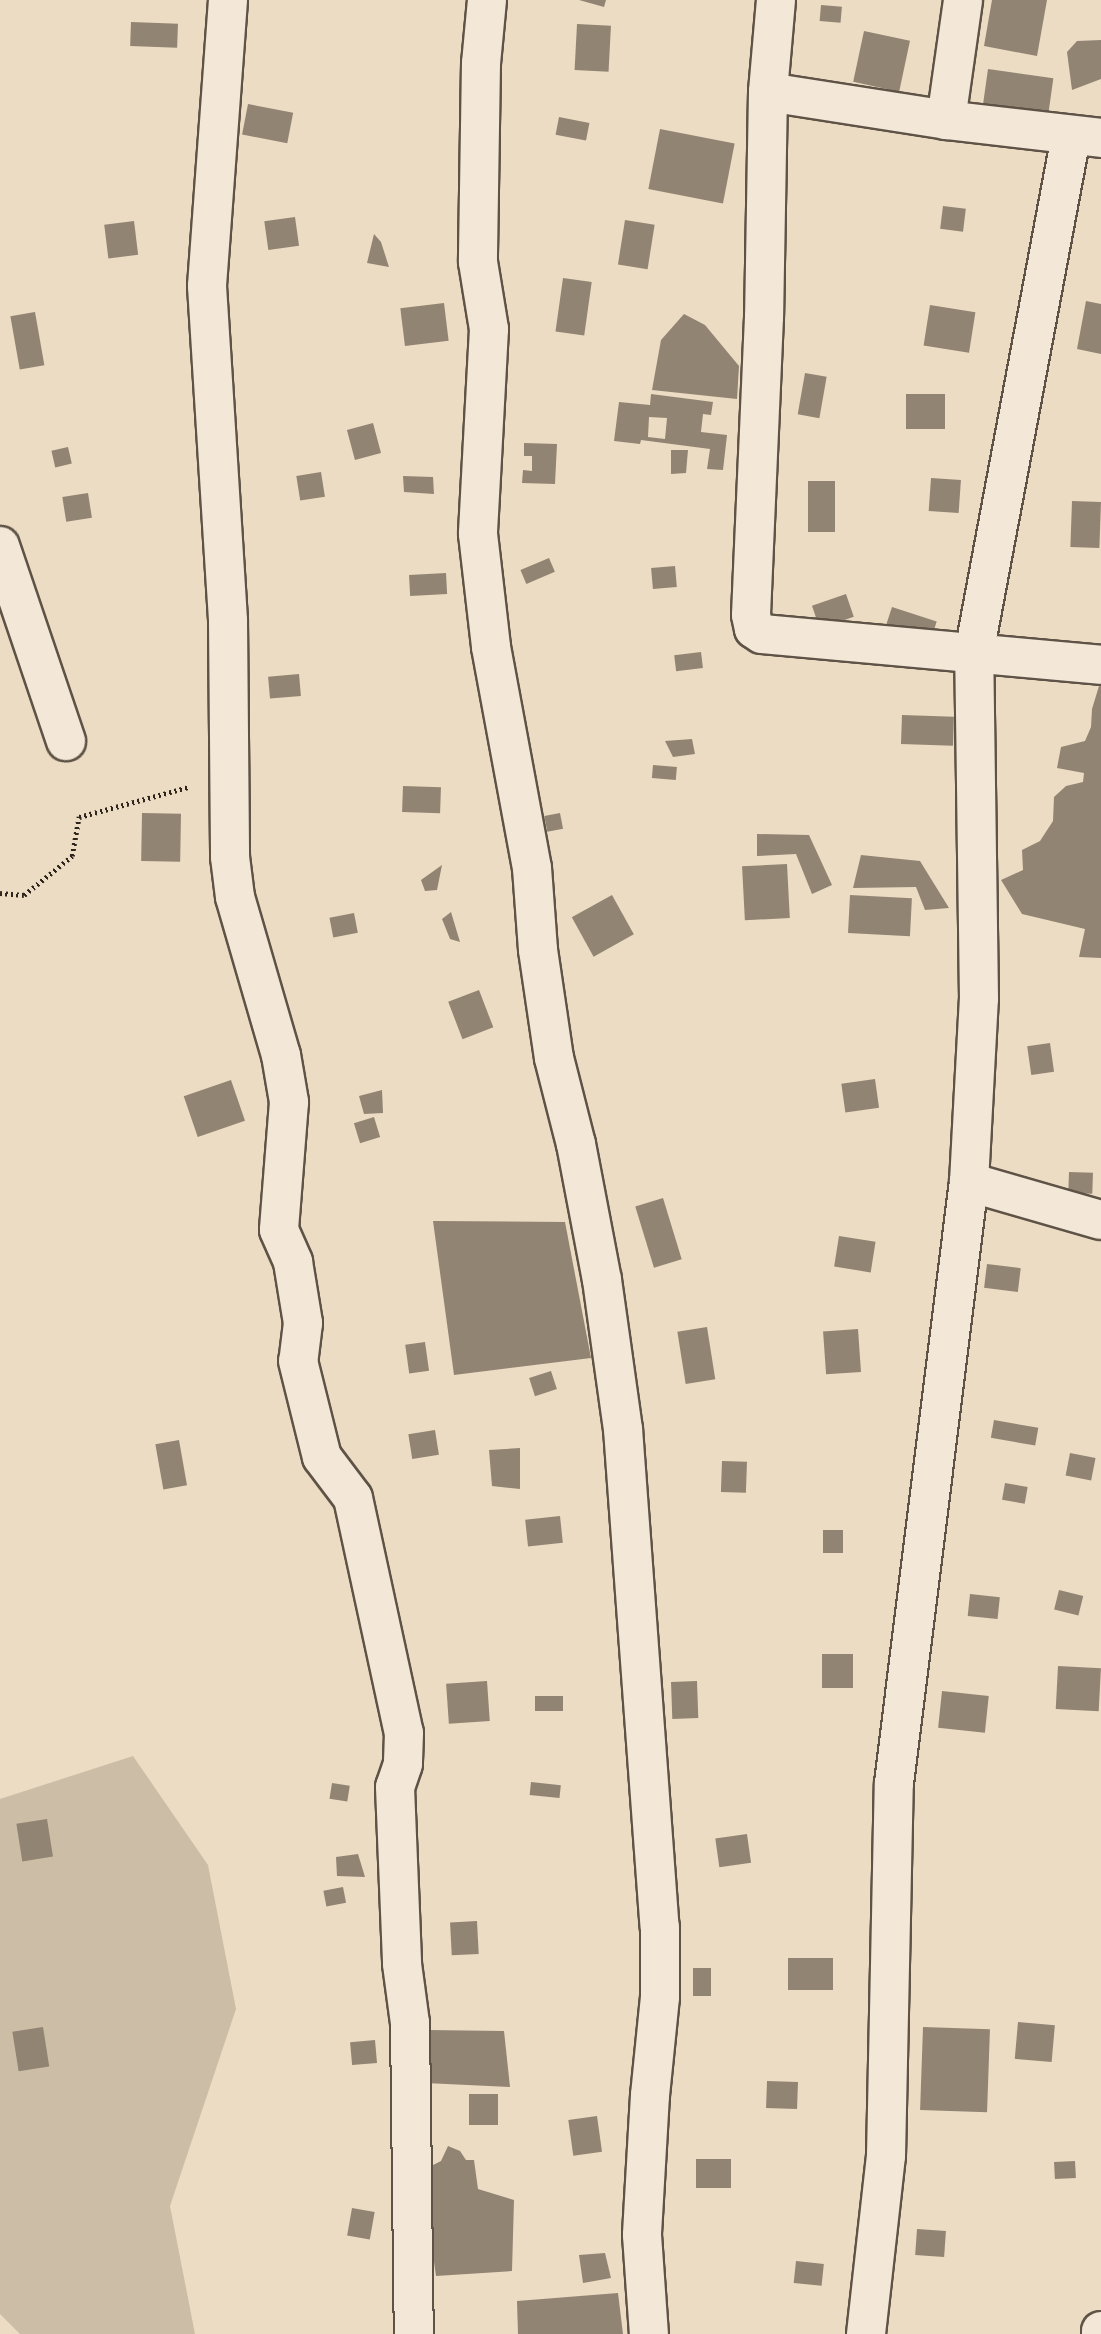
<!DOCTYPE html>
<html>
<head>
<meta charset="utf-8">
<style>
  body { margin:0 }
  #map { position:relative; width:1101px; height:2334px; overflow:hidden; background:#ecdcc3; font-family:"IM FELL French Canon",serif }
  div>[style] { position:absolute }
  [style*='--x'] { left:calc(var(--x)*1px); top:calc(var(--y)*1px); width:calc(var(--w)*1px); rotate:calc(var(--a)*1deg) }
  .green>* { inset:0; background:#ccbda7 }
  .building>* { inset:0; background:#918473; transform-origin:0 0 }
  .path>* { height:4.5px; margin-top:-2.25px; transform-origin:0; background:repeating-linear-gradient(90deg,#2e251d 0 2px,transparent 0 5.5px) }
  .roads { filter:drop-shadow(2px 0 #5e5346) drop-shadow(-2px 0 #5e5346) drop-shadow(0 2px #5e5346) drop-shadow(0 -2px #5e5346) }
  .minor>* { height:38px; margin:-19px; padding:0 19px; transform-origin:19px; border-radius:19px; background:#f3e8d8 }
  span { translate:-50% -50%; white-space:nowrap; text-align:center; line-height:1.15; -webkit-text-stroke:7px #f3e8d8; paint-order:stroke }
</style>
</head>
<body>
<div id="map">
  <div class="green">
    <i style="clip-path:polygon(133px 1756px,208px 1865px,236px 2009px,170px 2206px,195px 2334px,20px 2334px,0 2314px,0 1799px)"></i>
  </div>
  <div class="building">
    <i style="clip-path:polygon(579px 0,606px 0,604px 7px)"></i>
    <i style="clip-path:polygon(992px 0,1047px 0,1037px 56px,984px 46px)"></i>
    <i style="left:821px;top:5px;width:21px;height:16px;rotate:5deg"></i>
    <i style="left:131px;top:22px;width:47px;height:24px;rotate:2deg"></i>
    <i style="left:577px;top:24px;width:34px;height:46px;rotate:3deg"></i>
    <i style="left:864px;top:31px;width:47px;height:52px;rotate:12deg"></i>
    <i style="clip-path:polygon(1101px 40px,1101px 79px,1072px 90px,1067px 52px,1077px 41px)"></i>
    <i style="left:988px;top:69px;width:66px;height:46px;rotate:8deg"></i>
    <i style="left:248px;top:104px;width:46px;height:31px;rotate:11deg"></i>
    <i style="left:559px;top:117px;width:31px;height:18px;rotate:11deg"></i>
    <i style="left:660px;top:129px;width:76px;height:61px;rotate:11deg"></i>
    <i style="left:943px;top:206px;width:23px;height:23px;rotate:7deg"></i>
    <i style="left:295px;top:217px;width:29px;height:31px;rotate:82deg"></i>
    <i style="left:625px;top:220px;width:30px;height:45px;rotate:9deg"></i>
    <i style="left:134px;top:221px;width:34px;height:30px;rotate:83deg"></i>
    <i style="clip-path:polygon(374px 234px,381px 242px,389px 267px,367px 263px)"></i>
    <i style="left:563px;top:278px;width:29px;height:54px;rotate:8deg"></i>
    <i style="clip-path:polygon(1086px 301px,1101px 304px,1101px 354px,1077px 349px)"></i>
    <i style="left:444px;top:303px;width:38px;height:44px;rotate:83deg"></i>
    <i style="left:930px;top:305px;width:46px;height:41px;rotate:9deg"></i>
    <i style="left:35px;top:312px;width:54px;height:25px;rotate:80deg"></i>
    <i style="clip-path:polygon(684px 314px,705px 325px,739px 366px,737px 399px,652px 390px,661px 340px)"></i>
    <i style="left:805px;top:373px;width:22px;height:42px;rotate:10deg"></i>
    <i style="clip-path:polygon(evenodd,651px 394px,713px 402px,711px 415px,703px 414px,701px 432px,727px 435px,723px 470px,707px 469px,710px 449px,641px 440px,640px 444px,614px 441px,619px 402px,650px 405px,651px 394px,649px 417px,667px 418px,665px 439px,648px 437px,649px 417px)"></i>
    <i style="left:906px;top:394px;width:39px;height:35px"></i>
    <i style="left:373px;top:423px;width:31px;height:27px;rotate:75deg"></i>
    <i style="clip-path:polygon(524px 443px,557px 444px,555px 484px,522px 483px,523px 470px,532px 471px,532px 456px,524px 456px)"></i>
    <i style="left:68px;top:447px;width:17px;height:17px;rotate:77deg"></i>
    <i style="clip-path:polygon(671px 450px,688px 450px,686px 473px,671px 474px)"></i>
    <i style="left:321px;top:472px;width:25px;height:25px;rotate:81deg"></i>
    <i style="clip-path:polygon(403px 476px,433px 477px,434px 494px,404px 492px)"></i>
    <i style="left:931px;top:478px;width:30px;height:33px;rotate:4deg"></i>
    <i style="left:808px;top:481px;width:27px;height:51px"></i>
    <i style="left:88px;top:493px;width:25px;height:26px;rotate:81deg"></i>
    <i style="left:1072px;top:501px;width:29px;height:46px;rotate:2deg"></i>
    <i style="left:549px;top:558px;width:15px;height:31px;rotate:67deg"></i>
    <i style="left:675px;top:566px;width:21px;height:24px;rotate:85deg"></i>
    <i style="left:446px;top:573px;width:21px;height:37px;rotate:87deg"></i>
    <i style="left:846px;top:594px;width:24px;height:36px;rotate:71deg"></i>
    <i style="left:892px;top:607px;width:47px;height:23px;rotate:18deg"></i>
    <i style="left:701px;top:652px;width:16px;height:27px;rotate:83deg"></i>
    <i style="left:299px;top:674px;width:22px;height:31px;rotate:85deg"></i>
    <i style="clip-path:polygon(1101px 676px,1101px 958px,1079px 957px,1085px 929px,1022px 914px,1001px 880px,1023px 870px,1022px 850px,1040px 841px,1053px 821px,1054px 797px,1066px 786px,1083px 782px,1084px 773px,1057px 768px,1061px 747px,1085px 741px,1091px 727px,1092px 709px,1099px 686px,1075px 679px)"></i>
    <i style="left:902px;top:715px;width:52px;height:29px;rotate:2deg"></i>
    <i style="clip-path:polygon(692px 739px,695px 754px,673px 757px,665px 741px)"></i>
    <i style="left:653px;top:765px;width:24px;height:13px;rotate:5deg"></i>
    <i style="left:403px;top:786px;width:38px;height:26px;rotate:2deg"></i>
    <i style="left:142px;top:813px;width:39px;height:48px;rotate:1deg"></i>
    <i style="left:560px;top:813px;width:16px;height:16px;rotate:79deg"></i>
    <i style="clip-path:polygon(757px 834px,809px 835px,832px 885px,812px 894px,796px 854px,757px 856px)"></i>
    <i style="clip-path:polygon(861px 855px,920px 861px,949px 908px,925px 910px,916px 887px,853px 888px)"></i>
    <i style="left:787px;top:864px;width:54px;height:45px;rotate:87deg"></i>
    <i style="clip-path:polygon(442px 865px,437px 890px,425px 891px,421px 880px)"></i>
    <i style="left:612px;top:895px;width:45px;height:46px;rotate:61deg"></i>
    <i style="left:850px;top:895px;width:62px;height:38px;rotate:3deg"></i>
    <i style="clip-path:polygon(451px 912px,460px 942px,450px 939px,442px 919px)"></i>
    <i style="left:354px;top:913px;width:20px;height:25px;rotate:79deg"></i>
    <i style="left:479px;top:990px;width:40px;height:33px;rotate:69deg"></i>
    <i style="left:1050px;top:1043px;width:29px;height:23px;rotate:82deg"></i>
    <i style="left:875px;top:1079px;width:29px;height:34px;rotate:82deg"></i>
    <i style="left:231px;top:1080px;width:43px;height:50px;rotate:71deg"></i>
    <i style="clip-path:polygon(382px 1090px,383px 1113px,364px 1114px,359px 1096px)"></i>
    <i style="left:374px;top:1117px;width:21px;height:21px;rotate:73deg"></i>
    <i style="left:1069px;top:1172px;width:24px;height:21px;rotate:2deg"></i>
    <i style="left:663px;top:1198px;width:64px;height:29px;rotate:73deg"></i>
    <i style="clip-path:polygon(433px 1221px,565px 1222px,591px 1358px,454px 1375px)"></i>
    <i style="left:839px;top:1236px;width:37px;height:31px;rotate:9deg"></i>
    <i style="left:987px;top:1264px;width:34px;height:24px;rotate:7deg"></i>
    <i style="left:707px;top:1327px;width:53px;height:30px;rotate:81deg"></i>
    <i style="left:858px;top:1329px;width:43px;height:35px;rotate:86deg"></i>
    <i style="left:425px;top:1342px;width:29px;height:20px;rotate:82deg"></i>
    <i style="left:551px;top:1371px;width:19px;height:23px;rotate:72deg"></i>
    <i style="left:994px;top:1420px;width:45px;height:18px;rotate:10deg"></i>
    <i style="left:435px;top:1430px;width:25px;height:27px;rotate:81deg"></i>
    <i style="left:179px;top:1440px;width:46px;height:24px;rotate:80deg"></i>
    <i style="clip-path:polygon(520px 1448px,520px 1489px,492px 1486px,489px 1450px)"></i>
    <i style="left:1070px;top:1453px;width:26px;height:23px;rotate:11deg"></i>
    <i style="left:722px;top:1461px;width:25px;height:31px;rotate:2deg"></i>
    <i style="left:1005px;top:1483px;width:23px;height:17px;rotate:10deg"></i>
    <i style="left:560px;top:1516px;width:27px;height:35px;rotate:84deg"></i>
    <i style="left:823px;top:1530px;width:20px;height:23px"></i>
    <i style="left:1059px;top:1590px;width:25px;height:20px;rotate:14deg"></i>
    <i style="left:970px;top:1594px;width:30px;height:22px;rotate:6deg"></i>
    <i style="left:822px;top:1654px;width:31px;height:34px"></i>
    <i style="left:1058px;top:1666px;width:43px;height:43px;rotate:3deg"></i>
    <i style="left:487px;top:1681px;width:40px;height:41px;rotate:86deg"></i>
    <i style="left:697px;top:1681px;width:37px;height:26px;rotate:88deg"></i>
    <i style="left:942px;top:1691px;width:47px;height:37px;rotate:6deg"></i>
    <i style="left:563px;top:1696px;width:15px;height:28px;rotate:90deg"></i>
    <i style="left:531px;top:1782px;width:30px;height:13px;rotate:6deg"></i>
    <i style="left:332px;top:1783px;width:18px;height:16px;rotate:9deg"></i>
    <i style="left:47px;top:1819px;width:38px;height:31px;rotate:81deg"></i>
    <i style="left:747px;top:1834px;width:29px;height:32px;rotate:82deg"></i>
    <i style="clip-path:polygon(358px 1854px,365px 1877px,337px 1876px,336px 1857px)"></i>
    <i style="left:343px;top:1887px;width:16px;height:20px;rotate:79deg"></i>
    <i style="left:477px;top:1921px;width:33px;height:27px;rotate:87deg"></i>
    <i style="left:788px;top:1958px;width:45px;height:32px"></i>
    <i style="left:693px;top:1968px;width:18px;height:28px"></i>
    <i style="left:1018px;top:2022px;width:37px;height:37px;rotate:5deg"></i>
    <i style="left:43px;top:2027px;width:40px;height:31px;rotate:81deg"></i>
    <i style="left:923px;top:2027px;width:67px;height:83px;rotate:2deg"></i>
    <i style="clip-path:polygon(428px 2030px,504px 2031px,510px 2087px,425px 2083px)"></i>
    <i style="left:375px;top:2040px;width:23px;height:25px;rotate:85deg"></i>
    <i style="left:767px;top:2081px;width:31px;height:27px;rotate:2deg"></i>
    <i style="left:469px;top:2094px;width:29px;height:31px"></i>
    <i style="left:597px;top:2116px;width:36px;height:29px;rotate:82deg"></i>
    <i style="clip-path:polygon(448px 2146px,460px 2151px,466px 2160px,474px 2160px,478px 2189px,514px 2200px,512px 2271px,436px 2276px,424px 2191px,431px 2166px,441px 2161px)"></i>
    <i style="left:696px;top:2159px;width:35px;height:29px"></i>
    <i style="left:1075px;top:2161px;width:17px;height:21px;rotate:87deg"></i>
    <i style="left:352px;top:2208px;width:23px;height:28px;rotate:10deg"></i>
    <i style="left:917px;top:2229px;width:29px;height:26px;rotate:4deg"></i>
    <i style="clip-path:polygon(605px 2253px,611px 2278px,583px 2283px,579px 2255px)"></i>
    <i style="left:796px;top:2261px;width:28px;height:22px;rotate:6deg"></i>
    <i style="clip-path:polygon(618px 2293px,623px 2334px,518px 2334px,517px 2301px)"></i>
  </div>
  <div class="path">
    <i style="--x:0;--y:893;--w:24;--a:5"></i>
    <i style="--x:24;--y:895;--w:62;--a:-39.1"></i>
    <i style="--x:72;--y:856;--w:40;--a:-80"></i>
    <i style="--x:79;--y:817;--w:114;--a:-15.3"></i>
  </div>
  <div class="roads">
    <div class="minor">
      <i style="--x:228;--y:0;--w:287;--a:94.2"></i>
      <i style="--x:207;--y:286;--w:336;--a:86.4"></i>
      <i style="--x:228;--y:621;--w:236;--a:89.5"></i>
      <i style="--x:230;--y:857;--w:40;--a:82.9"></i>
      <i style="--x:235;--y:897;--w:165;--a:73.8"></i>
      <i style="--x:281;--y:1055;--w:48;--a:80.3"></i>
      <i style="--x:289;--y:1102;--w:128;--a:94.5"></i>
      <i style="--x:279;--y:1230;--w:35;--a:66"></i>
      <i style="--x:293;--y:1262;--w:62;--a:80.7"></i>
      <i style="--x:303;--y:1323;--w:38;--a:97"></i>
      <i style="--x:298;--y:1361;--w:99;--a:76"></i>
      <i style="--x:322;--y:1457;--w:51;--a:52.9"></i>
      <i style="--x:353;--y:1498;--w:240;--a:77.8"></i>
      <i style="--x:404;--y:1733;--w:31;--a:92"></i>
      <i style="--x:403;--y:1764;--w:24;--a:109"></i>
      <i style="--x:395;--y:1787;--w:177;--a:87.7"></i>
      <i style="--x:402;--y:1964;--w:60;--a:82.3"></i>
      <i style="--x:410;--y:2023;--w:311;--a:89.3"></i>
      <i style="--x:487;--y:0;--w:63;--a:95.4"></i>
      <i style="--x:481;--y:63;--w:199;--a:90.9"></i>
      <i style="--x:478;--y:262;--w:68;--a:80.7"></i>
      <i style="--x:489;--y:329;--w:205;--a:93.1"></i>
      <i style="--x:478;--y:534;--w:114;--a:83.4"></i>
      <i style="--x:491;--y:647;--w:225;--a:79.5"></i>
      <i style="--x:532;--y:868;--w:82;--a:85.8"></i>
      <i style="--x:538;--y:950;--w:109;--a:81.6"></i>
      <i style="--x:554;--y:1058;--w:89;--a:75.7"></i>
      <i style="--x:576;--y:1144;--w:138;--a:79.2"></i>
      <i style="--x:602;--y:1280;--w:150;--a:82"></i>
      <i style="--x:623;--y:1429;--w:499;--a:85.8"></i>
      <i style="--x:660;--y:1927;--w:70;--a:90"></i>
      <i style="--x:660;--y:1997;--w:99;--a:95.8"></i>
      <i style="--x:650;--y:2095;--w:140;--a:93.3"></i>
      <i style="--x:642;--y:2235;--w:99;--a:86"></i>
      <i style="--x:776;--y:0;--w:92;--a:95"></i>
      <i style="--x:768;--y:92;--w:225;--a:91"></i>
      <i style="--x:764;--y:317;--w:298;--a:92.5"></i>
      <i style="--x:751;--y:615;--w:14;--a:78"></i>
      <i style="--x:754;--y:629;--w:9;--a:32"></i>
      <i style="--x:762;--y:634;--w:340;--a:5.2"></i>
      <i style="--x:768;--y:92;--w:180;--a:8.9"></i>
      <i style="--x:946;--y:120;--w:156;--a:6.6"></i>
      <i style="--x:946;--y:120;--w:121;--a:-81.9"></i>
      <i style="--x:0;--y:546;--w:206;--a:71.3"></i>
      <i style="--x:969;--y:1182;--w:137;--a:16.1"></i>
      <i style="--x:866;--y:2334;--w:179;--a:-83.6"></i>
      <i style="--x:886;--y:2156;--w:373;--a:-88.8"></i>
      <i style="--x:894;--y:1783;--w:606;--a:-82.89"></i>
      <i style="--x:969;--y:1182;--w:183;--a:-86.9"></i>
      <i style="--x:979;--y:999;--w:346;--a:-90.8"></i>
      <i style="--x:974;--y:653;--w:526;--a:-79.37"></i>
      <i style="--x:1101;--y:2334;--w:3;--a:-90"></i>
    </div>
  </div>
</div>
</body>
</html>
